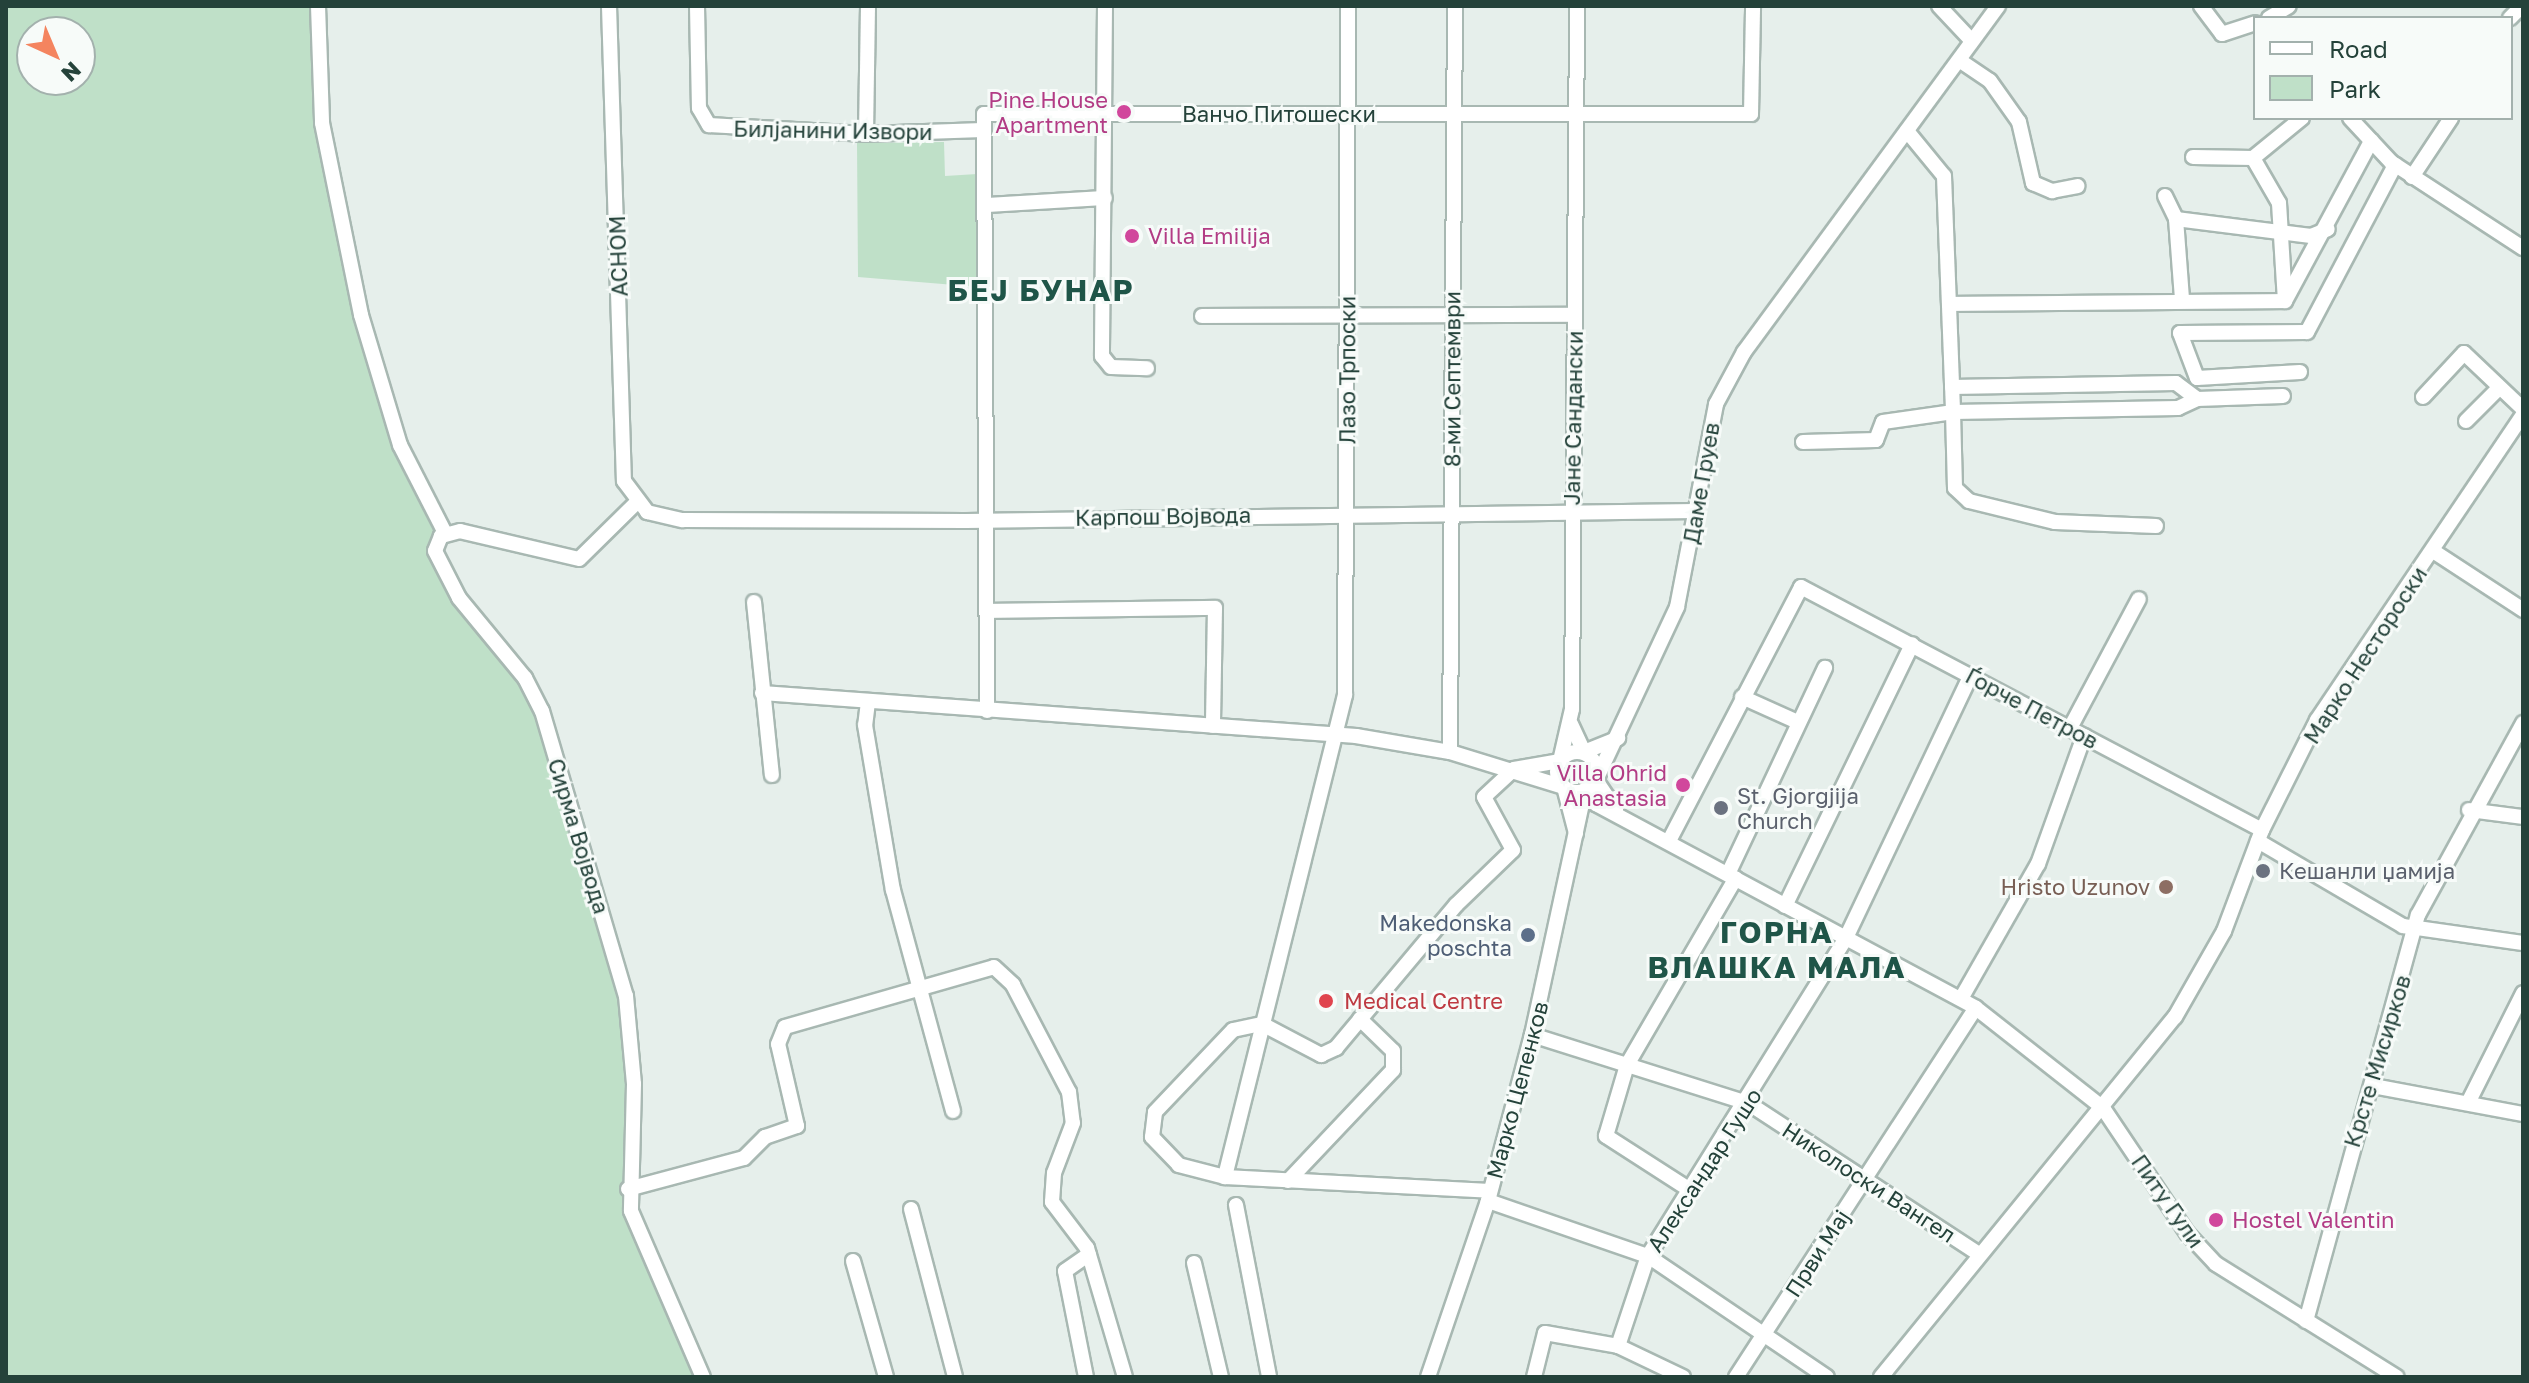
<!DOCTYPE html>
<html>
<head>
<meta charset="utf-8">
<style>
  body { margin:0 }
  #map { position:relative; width:2529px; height:1383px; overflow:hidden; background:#e6efeb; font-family:"Golos Text",sans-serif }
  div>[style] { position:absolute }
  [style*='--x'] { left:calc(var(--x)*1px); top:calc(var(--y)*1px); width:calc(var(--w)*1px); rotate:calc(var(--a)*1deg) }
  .green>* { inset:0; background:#bfe0c8 }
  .roads { filter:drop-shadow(2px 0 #a8b8b2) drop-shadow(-2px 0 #a8b8b2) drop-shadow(0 2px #a8b8b2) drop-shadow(0 -2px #a8b8b2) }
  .minor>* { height:14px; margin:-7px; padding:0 7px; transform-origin:7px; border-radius:7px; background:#fff }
  .minor>.ring { margin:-7px; padding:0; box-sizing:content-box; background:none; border:14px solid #fff; border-radius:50% }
  .dots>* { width:22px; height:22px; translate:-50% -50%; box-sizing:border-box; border:4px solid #f7fbf9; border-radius:50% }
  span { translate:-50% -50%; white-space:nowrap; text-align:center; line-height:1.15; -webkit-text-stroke:6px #f7fbf9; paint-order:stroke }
  .hotel-label { font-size:22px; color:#b23c85 }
  .right { translate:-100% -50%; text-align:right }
  .left { translate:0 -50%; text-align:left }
  .street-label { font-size:22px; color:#24423a }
  .worship-label { font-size:22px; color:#5b616d }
  .education-label { font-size:22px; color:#785e54 }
  .service-label { font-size:22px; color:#4e5e75 }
  .health-label { font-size:22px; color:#be3a42 }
  .district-label { font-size:30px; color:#1f5548; font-weight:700; letter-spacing:2px }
  .frame { position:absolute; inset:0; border:8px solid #24423a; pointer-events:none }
  .legend { position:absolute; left:2253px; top:16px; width:260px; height:104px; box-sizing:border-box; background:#f7fbf9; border:2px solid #a3b1ad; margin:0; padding:10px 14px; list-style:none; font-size:24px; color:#24423a }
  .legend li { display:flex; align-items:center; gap:16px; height:40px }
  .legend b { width:40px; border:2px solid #a3b1ad }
  .north { position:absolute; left:16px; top:16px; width:80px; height:80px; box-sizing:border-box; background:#f7fbf9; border:2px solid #a3b1ad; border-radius:50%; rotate:136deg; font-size:22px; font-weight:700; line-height:32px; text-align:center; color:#24423a }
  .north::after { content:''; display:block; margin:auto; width:28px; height:36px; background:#f4845f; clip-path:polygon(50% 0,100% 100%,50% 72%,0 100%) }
</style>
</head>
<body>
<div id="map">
  <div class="green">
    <i style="clip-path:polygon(evenodd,6px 6px,318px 6px,321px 85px,340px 197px,394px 427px,441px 520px,436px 559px,525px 678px,631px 1027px,628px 1189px,703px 1377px,6px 1377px,6px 6px,32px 32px,80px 32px,80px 80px,32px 80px,32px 32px)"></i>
    <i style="clip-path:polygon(944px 142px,945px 176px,977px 174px,979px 287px,858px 277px,857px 143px)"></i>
  </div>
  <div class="roads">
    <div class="minor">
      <i style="--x:318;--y:6;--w:117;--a:88"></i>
      <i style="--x:322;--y:123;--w:196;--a:78.5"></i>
      <i style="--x:361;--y:315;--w:136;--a:73.3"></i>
      <i style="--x:400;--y:445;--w:99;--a:62.9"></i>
      <i style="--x:609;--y:6;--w:475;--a:88.2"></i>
      <i style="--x:624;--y:481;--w:39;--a:53"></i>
      <i style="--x:647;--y:512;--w:37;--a:13"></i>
      <i style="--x:683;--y:520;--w:283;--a:0.2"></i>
      <i style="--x:966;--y:521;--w:729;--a:-0.79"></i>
      <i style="--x:697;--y:6;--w:102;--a:88.9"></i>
      <i style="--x:699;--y:108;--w:20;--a:60"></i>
      <i style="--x:709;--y:125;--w:157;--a:3.3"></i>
      <i style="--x:866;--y:134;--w:117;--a:-2"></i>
      <i style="--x:1105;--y:6;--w:350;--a:90.5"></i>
      <i style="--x:1102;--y:356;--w:14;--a:51"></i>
      <i style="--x:1111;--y:367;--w:36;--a:2"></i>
      <i style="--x:1348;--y:6;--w:689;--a:90.25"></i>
      <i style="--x:1345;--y:695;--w:497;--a:104"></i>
      <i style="--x:1225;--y:1177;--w:265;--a:3"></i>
      <i style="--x:1939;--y:6;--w:48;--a:46.7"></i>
      <i style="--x:2201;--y:6;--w:35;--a:53"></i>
      <i style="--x:2222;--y:34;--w:35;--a:-18"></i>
      <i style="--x:2269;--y:18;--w:23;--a:-31"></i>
      <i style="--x:2510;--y:18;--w:17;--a:-45"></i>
      <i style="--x:1959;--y:60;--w:37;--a:34"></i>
      <i style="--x:1990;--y:81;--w:50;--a:54.7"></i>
      <i style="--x:2019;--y:122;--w:63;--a:77.1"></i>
      <i style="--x:2033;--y:183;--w:21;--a:23"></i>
      <i style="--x:2052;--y:191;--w:26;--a:-11"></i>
      <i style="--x:2350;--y:118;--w:60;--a:47"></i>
      <i style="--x:2391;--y:162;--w:158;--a:33.1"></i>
      <i style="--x:1907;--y:131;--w:58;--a:50.6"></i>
      <i style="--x:1944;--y:176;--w:236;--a:87.8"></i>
      <i style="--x:1953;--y:412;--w:225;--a:-1"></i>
      <i style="--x:2178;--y:408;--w:21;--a:-25"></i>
      <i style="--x:2197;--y:399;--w:86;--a:-2"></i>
      <i style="--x:866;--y:134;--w:128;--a:-89.1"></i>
      <i style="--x:2193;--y:157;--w:60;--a:1"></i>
      <i style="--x:2253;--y:158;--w:63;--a:-39.2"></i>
      <i style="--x:2253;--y:158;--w:52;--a:60"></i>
      <i style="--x:2279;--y:203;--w:98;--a:86.5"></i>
      <i style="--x:2412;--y:177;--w:71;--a:-56.5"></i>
      <i style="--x:2165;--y:196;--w:25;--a:64"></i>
      <i style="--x:2176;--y:219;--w:80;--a:85.7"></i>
      <i style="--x:986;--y:205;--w:119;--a:-3.4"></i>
      <i style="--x:2176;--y:219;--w:136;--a:7.2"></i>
      <i style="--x:2311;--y:236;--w:18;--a:-22"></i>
      <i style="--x:1950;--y:304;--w:335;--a:-0.5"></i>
      <i style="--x:2285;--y:301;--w:182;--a:-61.7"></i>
      <i style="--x:1202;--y:316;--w:373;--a:-0.2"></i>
      <i style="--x:2300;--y:372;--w:103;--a:176.7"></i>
      <i style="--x:2197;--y:378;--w:48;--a:-110.7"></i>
      <i style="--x:2180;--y:333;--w:127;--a:-0.5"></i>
      <i style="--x:2307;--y:332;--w:189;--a:-62.2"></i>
      <i style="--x:1952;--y:387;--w:224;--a:-1"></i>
      <i style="--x:2176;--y:383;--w:26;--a:37"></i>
      <i style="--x:2423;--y:397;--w:60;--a:-47"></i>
      <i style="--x:2464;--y:353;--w:81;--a:43.5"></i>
      <i style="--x:2466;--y:421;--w:47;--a:-45"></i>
      <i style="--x:1803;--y:442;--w:73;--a:-1.6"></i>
      <i style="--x:1876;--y:440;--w:19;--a:-69"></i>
      <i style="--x:1883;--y:422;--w:71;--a:-8.1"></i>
      <i style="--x:1953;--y:412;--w:76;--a:88.5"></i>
      <i style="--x:1955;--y:488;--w:19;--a:43"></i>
      <i style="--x:1969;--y:501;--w:89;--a:13.7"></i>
      <i style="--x:2055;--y:522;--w:101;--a:2.3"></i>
      <i style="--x:635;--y:504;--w:78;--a:135.5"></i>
      <i style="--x:579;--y:559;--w:122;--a:-166.8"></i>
      <i style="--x:460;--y:531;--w:20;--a:165"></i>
      <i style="--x:441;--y:536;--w:16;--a:112"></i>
      <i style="--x:435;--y:551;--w:53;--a:62.9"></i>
      <i style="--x:459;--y:598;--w:104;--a:50.5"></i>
      <i style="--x:525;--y:678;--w:37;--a:63"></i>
      <i style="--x:542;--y:711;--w:297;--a:73.6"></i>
      <i style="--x:626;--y:996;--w:88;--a:84.8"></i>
      <i style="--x:634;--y:1084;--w:127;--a:91.4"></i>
      <i style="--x:631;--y:1211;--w:181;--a:66.6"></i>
      <i style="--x:2433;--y:551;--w:108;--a:33.2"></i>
      <i style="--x:754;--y:602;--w:174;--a:84.1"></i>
      <i style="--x:989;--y:611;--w:226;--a:-0.8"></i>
      <i style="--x:1215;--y:608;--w:118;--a:91"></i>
      <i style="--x:762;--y:693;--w:596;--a:4.14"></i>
      <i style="--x:1356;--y:736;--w:95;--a:9.7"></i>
      <i style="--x:1450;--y:752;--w:119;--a:17.1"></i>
      <i style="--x:1564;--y:787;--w:48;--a:75.4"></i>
      <i style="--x:1742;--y:697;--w:61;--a:24.1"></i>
      <i style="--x:868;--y:702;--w:23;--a:97"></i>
      <i style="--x:865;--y:725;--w:167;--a:80.4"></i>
      <i style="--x:893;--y:890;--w:229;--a:74.8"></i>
      <i style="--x:987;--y:711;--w:597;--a:-90.29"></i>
      <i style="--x:984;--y:114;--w:767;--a:0"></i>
      <i style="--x:1751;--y:114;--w:108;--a:-88.9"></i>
      <i style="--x:1571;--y:724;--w:31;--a:65"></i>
      <i style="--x:1584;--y:752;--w:37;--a:-22"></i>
      <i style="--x:2070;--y:728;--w:146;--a:-61.9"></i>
      <i class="ring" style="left:1557px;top:752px;width:26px;height:26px"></i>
      <i style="--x:1450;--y:752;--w:746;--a:-89.62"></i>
      <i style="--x:1585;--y:790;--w:18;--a:52"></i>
      <i style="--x:1596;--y:804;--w:431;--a:28.2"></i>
      <i style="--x:1976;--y:1008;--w:162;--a:38.2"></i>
      <i style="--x:2103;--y:1108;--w:151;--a:56.1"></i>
      <i style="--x:2187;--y:1233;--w:42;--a:46.9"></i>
      <i style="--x:2216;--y:1264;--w:213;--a:32"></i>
      <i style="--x:1616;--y:810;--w:36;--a:-124"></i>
      <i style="--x:1596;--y:780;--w:191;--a:-64.9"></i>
      <i style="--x:1677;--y:607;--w:207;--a:-79.1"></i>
      <i style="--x:1716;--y:404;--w:59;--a:-61.7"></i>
      <i style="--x:1744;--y:352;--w:429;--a:-53.7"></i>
      <i style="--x:2469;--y:810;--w:54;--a:7.4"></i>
      <i style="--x:1670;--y:839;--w:284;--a:-62.5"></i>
      <i style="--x:1801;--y:587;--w:521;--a:27.79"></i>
      <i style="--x:2258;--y:841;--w:168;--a:30.4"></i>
      <i style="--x:2403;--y:926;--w:121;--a:8.1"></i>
      <i style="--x:1728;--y:874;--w:228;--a:-64.8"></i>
      <i style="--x:1785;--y:906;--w:291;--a:-64.1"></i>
      <i style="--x:1962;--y:997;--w:153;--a:-60.3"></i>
      <i style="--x:2038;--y:864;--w:136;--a:-70.2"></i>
      <i style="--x:1532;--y:1035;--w:226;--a:17.5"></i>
      <i style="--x:1748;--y:1103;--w:276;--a:33.2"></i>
      <i style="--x:2373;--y:1086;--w:153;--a:10.6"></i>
      <i style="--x:2468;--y:1103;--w:123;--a:-63.4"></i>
      <i style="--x:1225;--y:1177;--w:48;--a:-165.4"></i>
      <i style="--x:1179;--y:1165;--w:39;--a:-134"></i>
      <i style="--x:1152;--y:1137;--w:25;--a:-83"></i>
      <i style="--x:1155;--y:1112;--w:113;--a:-46.4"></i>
      <i style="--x:1233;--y:1030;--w:30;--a:-12"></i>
      <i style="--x:1262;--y:1024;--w:67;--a:27.7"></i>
      <i style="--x:1321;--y:1055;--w:17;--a:-25"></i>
      <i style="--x:1336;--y:1048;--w:187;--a:-50"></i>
      <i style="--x:1456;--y:905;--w:79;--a:-44"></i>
      <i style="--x:1513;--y:850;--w:60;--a:-118.7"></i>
      <i style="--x:1484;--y:797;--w:41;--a:-43"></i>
      <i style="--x:1514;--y:769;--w:47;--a:-9.9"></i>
      <i style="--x:1560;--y:761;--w:53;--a:-77"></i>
      <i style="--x:1572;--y:709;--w:703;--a:-89.59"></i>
      <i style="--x:1288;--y:1181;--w:153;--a:-46.6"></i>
      <i style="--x:1393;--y:1070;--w:19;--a:-90"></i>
      <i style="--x:1393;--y:1051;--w:46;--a:-135.9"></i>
      <i style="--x:628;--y:1189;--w:120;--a:-15"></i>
      <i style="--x:744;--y:1158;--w:30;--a:-45"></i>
      <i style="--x:765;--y:1137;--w:34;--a:-19"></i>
      <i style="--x:797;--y:1126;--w:84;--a:-103"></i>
      <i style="--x:778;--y:1044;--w:18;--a:-68"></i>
      <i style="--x:785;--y:1027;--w:217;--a:-16"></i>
      <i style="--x:994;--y:967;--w:26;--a:43"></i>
      <i style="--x:1013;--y:985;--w:121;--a:62.4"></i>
      <i style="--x:1069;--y:1092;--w:31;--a:83"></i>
      <i style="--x:1073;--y:1123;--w:53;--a:110.8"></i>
      <i style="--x:1054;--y:1173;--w:29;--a:94"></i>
      <i style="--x:1052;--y:1202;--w:58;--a:52.7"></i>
      <i style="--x:1087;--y:1248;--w:134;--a:73.6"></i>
      <i style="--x:1690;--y:1190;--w:100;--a:-147.3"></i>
      <i style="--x:1606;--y:1136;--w:74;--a:-73.5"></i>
      <i style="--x:1627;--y:1065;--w:216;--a:-59.8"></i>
      <i style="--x:1488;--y:1201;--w:169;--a:19"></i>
      <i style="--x:1648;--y:1256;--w:216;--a:34.1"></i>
      <i style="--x:1236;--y:1205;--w:175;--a:79.1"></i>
      <i style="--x:911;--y:1209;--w:174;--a:75.3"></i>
      <i style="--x:853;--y:1261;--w:121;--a:74.1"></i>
      <i style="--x:1194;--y:1263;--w:117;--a:76.7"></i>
      <i style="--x:2306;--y:1321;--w:421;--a:-74.6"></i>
      <i style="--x:2418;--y:915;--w:219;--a:-61.3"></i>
      <i style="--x:1618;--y:1346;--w:72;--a:25.5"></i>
      <i style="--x:1086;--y:1377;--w:108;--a:-101.2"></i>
      <i style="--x:1065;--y:1271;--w:29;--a:-35"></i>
      <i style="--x:1428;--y:1377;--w:186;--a:-71.2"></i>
      <i style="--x:1488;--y:1201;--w:172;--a:-75.2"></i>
      <i style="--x:1532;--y:1035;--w:251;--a:-77.8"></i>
      <i style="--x:1534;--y:1377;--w:45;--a:-76"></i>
      <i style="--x:1545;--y:1333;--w:74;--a:10.1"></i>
      <i style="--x:1618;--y:1346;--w:95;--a:-71.6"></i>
      <i style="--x:1648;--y:1256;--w:372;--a:-58.1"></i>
      <i style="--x:1845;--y:940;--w:293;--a:-64.6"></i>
      <i style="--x:1736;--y:1377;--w:440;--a:-57"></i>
      <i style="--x:1881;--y:1377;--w:465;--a:-50.8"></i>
      <i style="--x:2175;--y:1017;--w:99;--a:-60.3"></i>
      <i style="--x:2224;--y:931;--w:108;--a:-69.4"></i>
      <i style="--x:2262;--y:830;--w:123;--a:-63.4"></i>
      <i style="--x:2317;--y:720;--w:368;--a:-56"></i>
    </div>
  </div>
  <div class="dots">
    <i style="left:1124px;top:112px;background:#d1479c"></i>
    <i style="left:1132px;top:236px;background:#d1479c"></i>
    <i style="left:1683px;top:785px;background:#d1479c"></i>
    <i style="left:1721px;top:808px;background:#6b7280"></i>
    <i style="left:2263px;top:871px;background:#6b7280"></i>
    <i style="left:2166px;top:887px;background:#8d6e63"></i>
    <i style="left:1528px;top:935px;background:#5c6f8a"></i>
    <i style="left:1326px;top:1001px;background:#e0444e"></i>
    <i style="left:2216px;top:1220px;background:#d1479c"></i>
  </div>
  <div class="hotel-label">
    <span class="right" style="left:1108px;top:112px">Pine House<br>Apartment</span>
    <span class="left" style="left:1148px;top:236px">Villa Emilija</span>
    <span class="right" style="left:1667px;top:785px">Villa Ohrid<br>Anastasia</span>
    <span class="left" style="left:2232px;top:1220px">Hostel Valentin</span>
  </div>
  <div class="street-label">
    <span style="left:1279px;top:114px">Ванчо Питошески</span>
    <span style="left:833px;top:130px;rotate:1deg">Билјанини Извори</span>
    <span style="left:618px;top:256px;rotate:-92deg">АСНОМ</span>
    <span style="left:1347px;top:370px;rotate:-90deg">Лазо Трпоски</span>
    <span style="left:1452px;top:379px;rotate:-90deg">8-ми Септември</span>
    <span style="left:1573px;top:418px;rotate:-89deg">Јане Сандански</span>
    <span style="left:1701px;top:483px;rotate:-80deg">Даме Груев</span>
    <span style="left:1163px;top:516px;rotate:-1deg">Карпош Војвода</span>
    <span style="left:2365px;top:655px;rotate:-57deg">Марко Нестороски</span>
    <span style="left:2032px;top:708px;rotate:28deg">Ѓорче Петров</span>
    <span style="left:579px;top:836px;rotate:73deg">Сирма Војвода</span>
    <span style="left:2377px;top:1061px;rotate:-73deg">Крсте Мисирков</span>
    <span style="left:1517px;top:1090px;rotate:-75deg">Марко Цепенков</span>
    <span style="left:1704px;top:1170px;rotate:-57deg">Александар Гушо</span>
    <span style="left:1869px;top:1182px;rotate:33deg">Николоски Вангел</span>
    <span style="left:2168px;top:1201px;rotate:55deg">Питу Гули</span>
    <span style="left:1817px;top:1253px;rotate:-57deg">Први Мај</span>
  </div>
  <div class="worship-label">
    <span class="left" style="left:1737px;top:808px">St. Gjorgjija<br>Church</span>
    <span class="left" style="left:2279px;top:871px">Кешанли џамија</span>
  </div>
  <div class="education-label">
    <span class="right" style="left:2150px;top:887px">Hristo Uzunov</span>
  </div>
  <div class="service-label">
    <span class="right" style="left:1512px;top:935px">Makedonska<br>poschta</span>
  </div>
  <div class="health-label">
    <span class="left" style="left:1344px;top:1001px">Medical Centre</span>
  </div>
  <div class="district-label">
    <span style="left:1041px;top:290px">БЕЈ БУНАР</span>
    <span style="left:1777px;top:949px">ГОРНА<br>ВЛАШКА МАЛА</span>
  </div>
  <div class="frame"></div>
  <ul class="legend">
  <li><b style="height:10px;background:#fff"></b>Road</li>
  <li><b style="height:22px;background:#bfe0c8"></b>Park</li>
  </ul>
  <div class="north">N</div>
</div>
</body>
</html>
